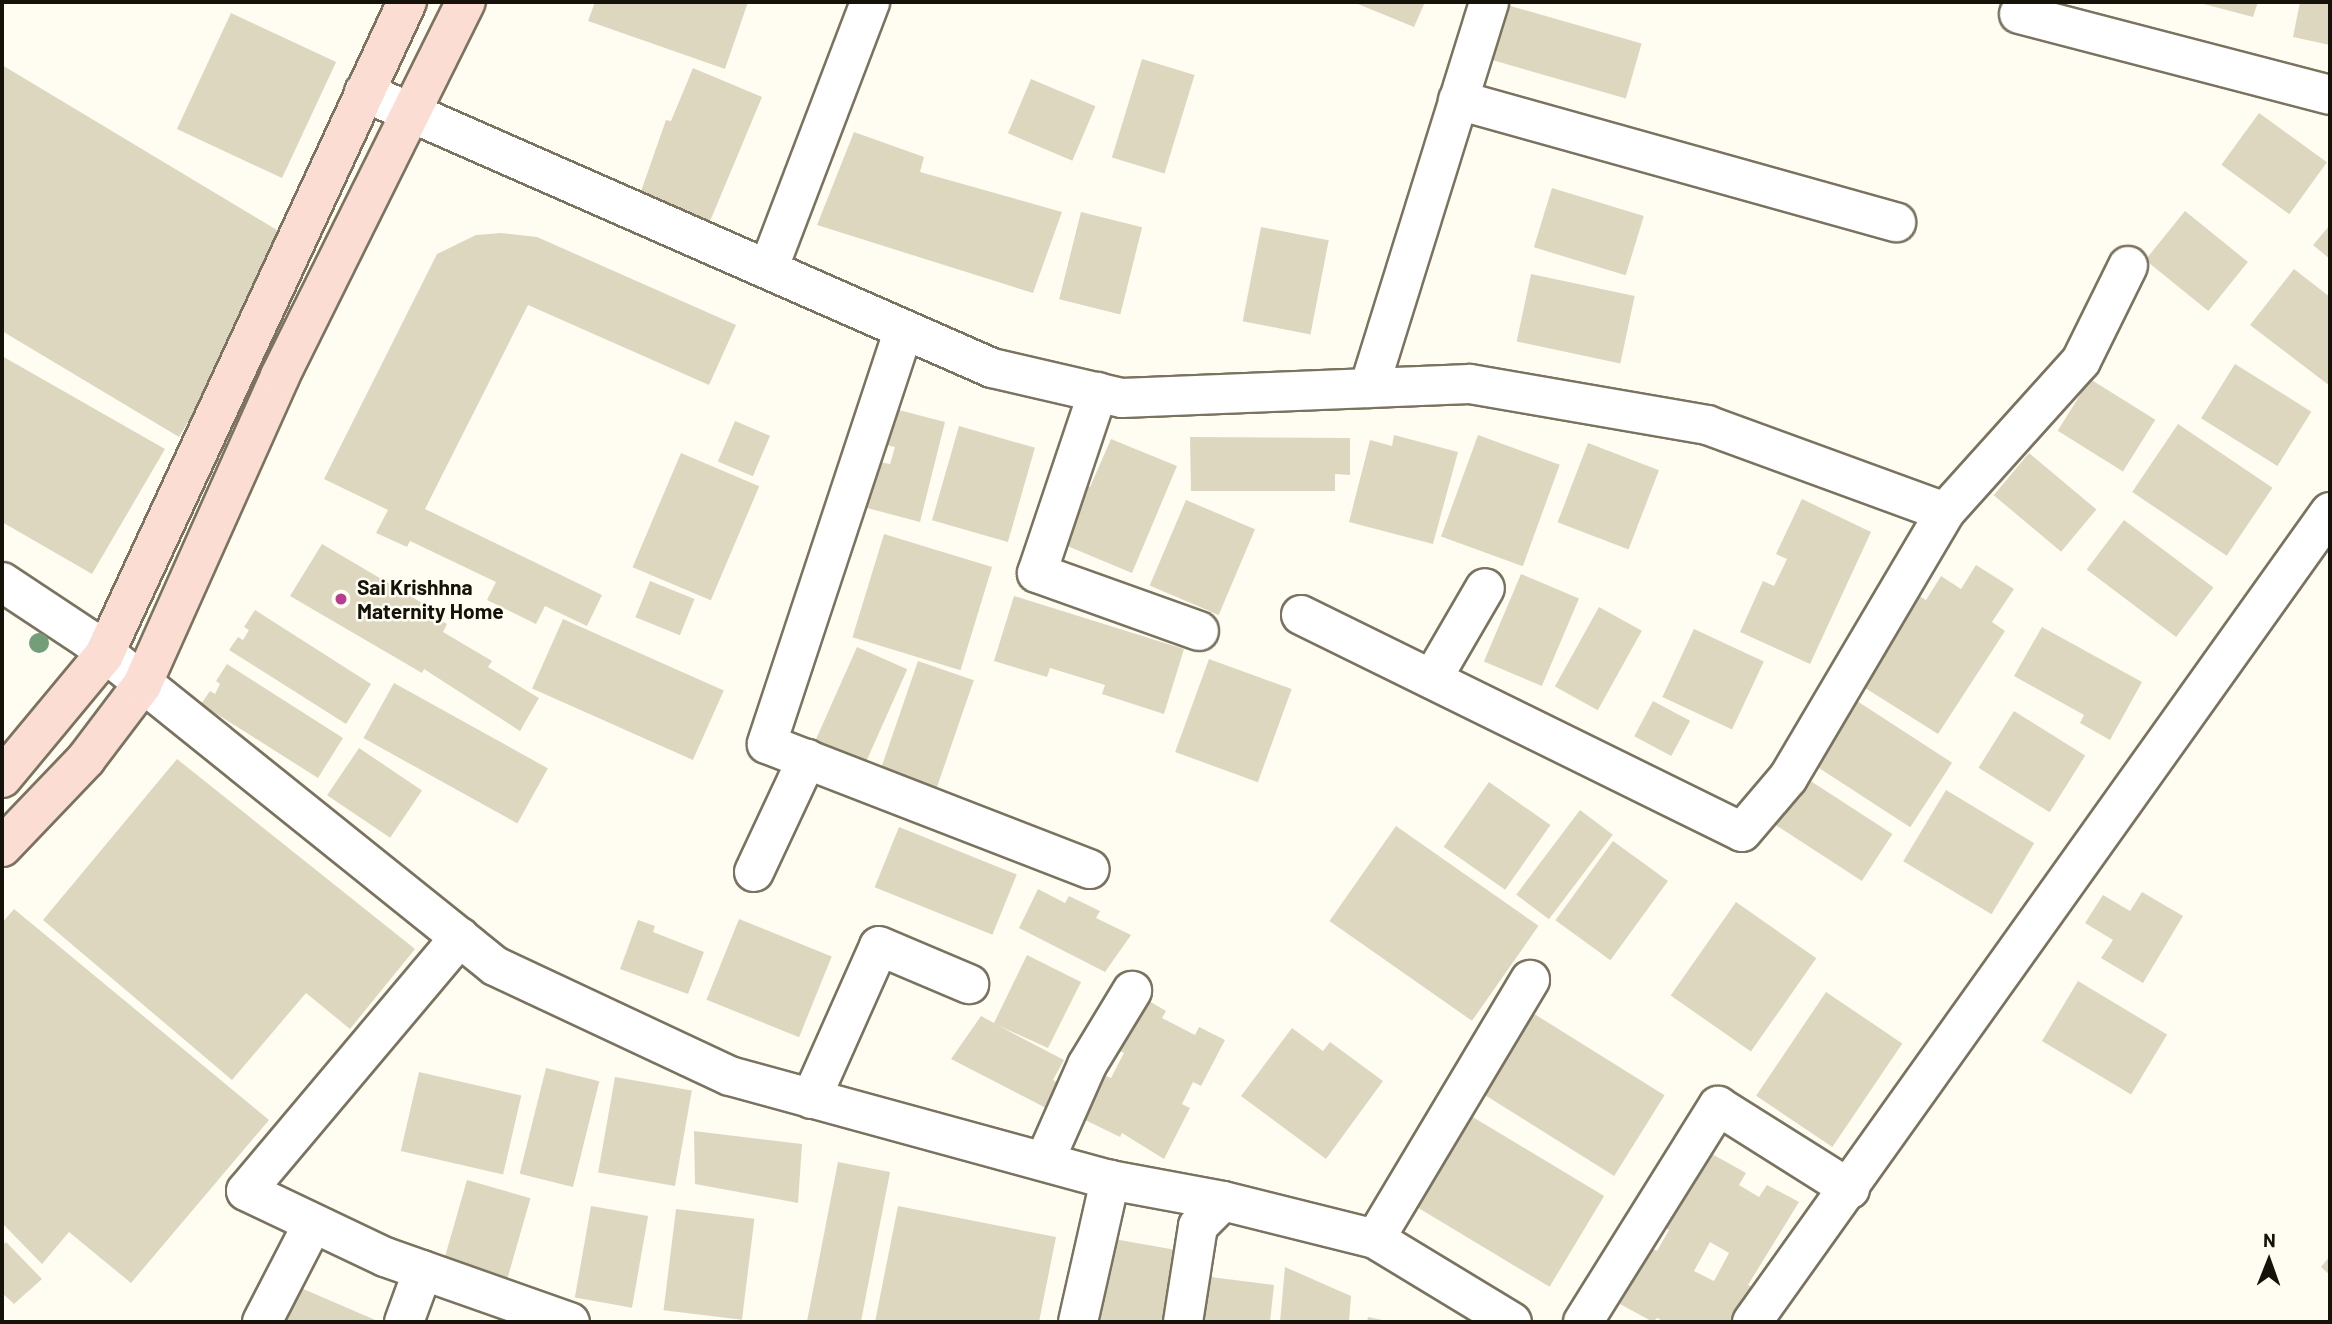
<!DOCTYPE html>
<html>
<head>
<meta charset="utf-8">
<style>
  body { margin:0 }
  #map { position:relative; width:2332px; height:1324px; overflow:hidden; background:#fffcf2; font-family:Barlow,sans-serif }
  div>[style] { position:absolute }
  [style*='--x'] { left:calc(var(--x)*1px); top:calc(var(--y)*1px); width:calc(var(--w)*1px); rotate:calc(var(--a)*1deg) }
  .building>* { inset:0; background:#ded7c0; transform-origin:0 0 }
  .roads { filter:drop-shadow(2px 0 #7a735f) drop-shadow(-2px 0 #7a735f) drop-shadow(0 2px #7a735f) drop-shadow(0 -2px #7a735f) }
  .minor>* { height:38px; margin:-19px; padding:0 19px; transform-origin:19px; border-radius:19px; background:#fff }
  .major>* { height:38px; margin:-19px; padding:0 19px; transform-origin:19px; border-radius:19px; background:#fcddd3 }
  .trees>* { width:20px; height:20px; margin:-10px; border-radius:50%; background:#739e78 }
  .dots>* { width:19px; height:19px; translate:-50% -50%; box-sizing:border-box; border:4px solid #fffcf2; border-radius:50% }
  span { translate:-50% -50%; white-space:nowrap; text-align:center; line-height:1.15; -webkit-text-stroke:5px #fffcf2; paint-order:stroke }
  .poi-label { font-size:21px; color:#15120a; font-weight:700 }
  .left { translate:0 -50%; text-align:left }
  .frame { position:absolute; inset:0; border:4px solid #15120a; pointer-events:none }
  .north { position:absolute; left:2234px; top:1226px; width:70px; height:70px; -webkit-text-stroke:5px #fffcf2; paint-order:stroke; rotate:1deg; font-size:19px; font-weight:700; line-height:28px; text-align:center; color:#15120a }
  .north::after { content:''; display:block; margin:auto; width:24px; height:32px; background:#15120a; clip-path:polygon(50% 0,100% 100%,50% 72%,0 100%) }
</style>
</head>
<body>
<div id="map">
  <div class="building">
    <i style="clip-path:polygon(595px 2px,748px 2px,725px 69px,588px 21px)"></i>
    <i style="clip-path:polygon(1353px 2px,1425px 2px,1414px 27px)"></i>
    <i style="clip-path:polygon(2196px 2px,2258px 2px,2253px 17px)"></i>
    <i style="clip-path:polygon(2300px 2px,2330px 2px,2330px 45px,2293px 37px)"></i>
    <i style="left:1507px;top:5px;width:140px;height:57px;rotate:16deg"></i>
    <i style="left:231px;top:13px;width:116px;height:128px;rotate:25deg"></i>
    <i style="left:1142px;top:59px;width:55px;height:103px;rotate:17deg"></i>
    <i style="clip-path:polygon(2px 65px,297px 242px,179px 437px,2px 331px)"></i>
    <i style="clip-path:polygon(693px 68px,762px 97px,708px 226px,639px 197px,666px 120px,671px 121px)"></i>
    <i style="left:1031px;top:79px;width:70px;height:59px;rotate:23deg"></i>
    <i style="left:2259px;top:113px;width:84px;height:64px;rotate:36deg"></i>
    <i style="clip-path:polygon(854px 132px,924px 157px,920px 172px,1062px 212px,1033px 293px,817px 225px)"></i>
    <i style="left:1552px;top:188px;width:96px;height:62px;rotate:17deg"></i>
    <i style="left:2185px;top:211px;width:81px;height:63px;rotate:39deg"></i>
    <i style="left:1081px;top:212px;width:63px;height:90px;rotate:14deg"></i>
    <i style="clip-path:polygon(2330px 225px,2330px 259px,2313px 245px)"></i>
    <i style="left:1261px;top:227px;width:69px;height:96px;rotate:11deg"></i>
    <i style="clip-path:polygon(501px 233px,537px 237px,736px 325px,709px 385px,528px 305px,425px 509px,602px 595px,587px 626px,545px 606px,536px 624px,487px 600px,496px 582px,410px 541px,407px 547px,376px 533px,388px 510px,324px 479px,437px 254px,476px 235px)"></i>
    <i style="clip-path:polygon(2294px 269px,2330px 297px,2330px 386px,2250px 325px)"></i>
    <i style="left:1531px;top:274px;width:106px;height:69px;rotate:12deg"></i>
    <i style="clip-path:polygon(2px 356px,165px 449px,92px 574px,2px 522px)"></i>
    <i style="left:2235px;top:364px;width:90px;height:64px;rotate:32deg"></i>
    <i style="left:2090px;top:379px;width:77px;height:61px;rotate:32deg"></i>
    <i style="clip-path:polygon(891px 408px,945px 422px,920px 522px,867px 508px,879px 462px,890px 464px,895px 447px,882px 444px)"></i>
    <i style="left:735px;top:421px;width:38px;height:44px;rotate:23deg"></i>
    <i style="left:2178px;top:424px;width:114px;height:82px;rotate:34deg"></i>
    <i style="left:959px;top:426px;width:79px;height:98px;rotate:16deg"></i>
    <i style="clip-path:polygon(1394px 435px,1458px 452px,1433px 544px,1349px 522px,1370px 440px,1392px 446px)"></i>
    <i style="left:1478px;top:435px;width:87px;height:108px;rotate:20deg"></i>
    <i style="clip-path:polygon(1190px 437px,1350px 438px,1350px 475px,1335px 474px,1335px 491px,1191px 491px)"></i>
    <i style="clip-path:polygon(1111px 439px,1177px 466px,1132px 573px,1065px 545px,1082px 506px,1076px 504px,1084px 485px,1090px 487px)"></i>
    <i style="left:1588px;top:443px;width:76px;height:85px;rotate:21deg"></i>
    <i style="left:681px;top:453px;width:85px;height:124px;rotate:23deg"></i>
    <i style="left:2029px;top:453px;width:88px;height:55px;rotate:40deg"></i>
    <i style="clip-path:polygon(1802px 499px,1871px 532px,1810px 664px,1740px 632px,1763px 581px,1774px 586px,1787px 559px,1776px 554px)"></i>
    <i style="left:1186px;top:500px;width:75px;height:93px;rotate:23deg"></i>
    <i style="left:2124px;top:520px;width:112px;height:62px;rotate:37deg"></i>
    <i style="left:884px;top:534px;width:113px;height:108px;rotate:17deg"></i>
    <i style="clip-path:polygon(322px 544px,422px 603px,419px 607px,447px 624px,443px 632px,492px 661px,488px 667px,539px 698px,520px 731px,424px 669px,422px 673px,290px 596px)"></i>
    <i style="clip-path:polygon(1976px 565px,2014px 589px,1992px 622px,2005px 631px,1938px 734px,1862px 686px,1919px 596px,1926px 600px,1941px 576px,1961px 589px)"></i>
    <i style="left:1521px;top:574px;width:63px;height:95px;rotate:23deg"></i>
    <i style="left:650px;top:581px;width:48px;height:39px;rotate:22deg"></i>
    <i style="clip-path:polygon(1014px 596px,1184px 649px,1164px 714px,1102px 694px,1105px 685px,1050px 668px,1047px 677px,994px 661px)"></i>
    <i style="left:1599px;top:607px;width:49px;height:91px;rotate:29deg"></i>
    <i style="clip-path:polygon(255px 610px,371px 684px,346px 724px,229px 650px,238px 637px,243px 640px,249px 630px,244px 627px)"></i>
    <i style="left:563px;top:619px;width:176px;height:76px;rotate:24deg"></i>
    <i style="clip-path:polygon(2042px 627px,2142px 682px,2110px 740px,2080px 723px,2084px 715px,2014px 676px)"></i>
    <i style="left:1694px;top:629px;width:77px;height:75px;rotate:25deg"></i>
    <i style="left:857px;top:647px;width:55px;height:108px;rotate:24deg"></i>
    <i style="left:1209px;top:659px;width:88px;height:99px;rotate:20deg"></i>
    <i style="left:918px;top:661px;width:59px;height:114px;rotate:19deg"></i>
    <i style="clip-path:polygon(227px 664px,343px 738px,318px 778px,201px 704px,210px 691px,215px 694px,220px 684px,216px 681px)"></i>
    <i style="left:394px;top:683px;width:176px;height:63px;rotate:29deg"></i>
    <i style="left:1854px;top:699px;width:117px;height:77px;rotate:33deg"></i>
    <i style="left:1653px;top:701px;width:42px;height:40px;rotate:28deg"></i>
    <i style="left:2014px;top:711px;width:84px;height:67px;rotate:32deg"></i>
    <i style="left:359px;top:748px;width:76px;height:57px;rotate:34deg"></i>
    <i style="clip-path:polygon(177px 759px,415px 949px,350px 1029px,306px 993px,232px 1080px,43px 920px)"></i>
    <i style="left:1806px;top:778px;width:103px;height:56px;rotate:33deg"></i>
    <i style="left:1489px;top:782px;width:75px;height:79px;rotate:35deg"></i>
    <i style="left:1946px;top:790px;width:103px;height:83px;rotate:31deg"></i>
    <i style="left:1580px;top:810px;width:41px;height:106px;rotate:37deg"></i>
    <i style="left:1396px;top:826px;width:174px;height:116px;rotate:35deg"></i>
    <i style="left:899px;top:827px;width:127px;height:65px;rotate:22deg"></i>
    <i style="left:1613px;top:841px;width:68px;height:98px;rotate:36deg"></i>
    <i style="clip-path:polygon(1038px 889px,1065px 903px,1069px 896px,1100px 911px,1096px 918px,1131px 935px,1105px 972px,1019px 928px)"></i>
    <i style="clip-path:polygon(2142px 892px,2183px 916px,2143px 983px,2101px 958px,2113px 940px,2085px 923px,2103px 895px,2130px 911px)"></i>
    <i style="left:1736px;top:902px;width:98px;height:114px;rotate:35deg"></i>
    <i style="clip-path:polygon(14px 909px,269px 1120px,131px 1283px,69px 1232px,42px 1264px,2px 1223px,2px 923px)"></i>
    <i style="left:739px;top:919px;width:100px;height:87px;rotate:22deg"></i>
    <i style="clip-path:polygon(638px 920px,655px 926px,653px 932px,704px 952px,688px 994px,620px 969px)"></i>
    <i style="clip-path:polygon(1027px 955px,1081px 982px,1048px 1048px,997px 1025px,1064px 1060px,1053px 1080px,1059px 1083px,1046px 1108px,951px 1059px,981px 1016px,994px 1023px)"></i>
    <i style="left:2078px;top:981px;width:104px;height:70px;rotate:31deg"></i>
    <i style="clip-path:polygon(1132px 991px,1166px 1011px,1162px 1018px,1195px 1035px,1199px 1027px,1225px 1040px,1201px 1086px,1193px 1082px,1182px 1104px,1190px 1108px,1164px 1159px,1122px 1133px,1120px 1137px,1079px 1117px,1101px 1074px,1111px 1078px,1124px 1053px,1114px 1048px)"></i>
    <i style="left:1826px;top:992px;width:92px;height:125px;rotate:34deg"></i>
    <i style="left:1528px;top:1010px;width:161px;height:95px;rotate:32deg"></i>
    <i style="clip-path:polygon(1292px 1028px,1323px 1051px,1330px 1042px,1383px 1081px,1326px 1159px,1241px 1096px)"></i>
    <i style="left:546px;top:1068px;width:55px;height:109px;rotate:14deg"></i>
    <i style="left:419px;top:1072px;width:105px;height:81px;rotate:13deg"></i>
    <i style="left:615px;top:1077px;width:78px;height:97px;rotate:10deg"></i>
    <i style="left:1461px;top:1110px;width:167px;height:106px;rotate:31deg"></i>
    <i style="clip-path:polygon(694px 1131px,802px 1144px,798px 1203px,695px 1184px)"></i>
    <i style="clip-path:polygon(evenodd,1705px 1150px,1746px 1173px,1739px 1185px,1759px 1197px,1767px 1185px,1799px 1202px,1748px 1285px,1752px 1287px,1733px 1322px,1665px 1322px,1657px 1318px,1653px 1322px,1620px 1304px,1651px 1248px,1657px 1251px,1669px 1230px,1663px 1226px,1705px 1150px,1710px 1242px,1729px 1253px,1714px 1281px,1694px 1271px,1710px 1242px)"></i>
    <i style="left:838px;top:1162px;width:53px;height:163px;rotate:11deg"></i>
    <i style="left:467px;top:1180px;width:66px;height:97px;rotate:16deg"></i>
    <i style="left:591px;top:1206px;width:58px;height:93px;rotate:10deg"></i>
    <i style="clip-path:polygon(898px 1206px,1056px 1237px,1039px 1322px,875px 1322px)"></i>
    <i style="left:676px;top:1209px;width:79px;height:102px;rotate:7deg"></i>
    <i style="clip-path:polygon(1114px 1239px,1182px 1251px,1170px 1322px,1100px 1322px)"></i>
    <i style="clip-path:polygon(6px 1242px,42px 1279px,14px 1304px,2px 1293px,2px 1246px)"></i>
    <i style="clip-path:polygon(2330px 1256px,2330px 1275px,2321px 1267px)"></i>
    <i style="clip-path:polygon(1285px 1267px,1351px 1296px,1349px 1322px,1280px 1322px)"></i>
    <i style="clip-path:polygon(1195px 1275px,1274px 1285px,1270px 1322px,1189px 1322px)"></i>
    <i style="clip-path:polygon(301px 1288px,380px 1322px,286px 1322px)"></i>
    <i style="clip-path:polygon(1368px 1317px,1387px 1321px,1387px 1322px,1367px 1322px)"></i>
  </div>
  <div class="roads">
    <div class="minor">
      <i style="--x:2019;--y:14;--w:321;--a:14.6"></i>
      <i style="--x:364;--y:92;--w:686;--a:23.73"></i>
      <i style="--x:992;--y:368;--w:133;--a:13"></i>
      <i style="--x:1122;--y:398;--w:348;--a:-2.3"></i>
      <i style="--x:1470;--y:384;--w:241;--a:9.8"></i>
      <i style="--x:1707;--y:425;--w:253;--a:20.1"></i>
      <i style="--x:1945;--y:512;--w:203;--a:-48"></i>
      <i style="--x:2081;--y:361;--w:106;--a:-63.7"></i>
      <i style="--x:1458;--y:100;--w:455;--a:15.6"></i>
      <i style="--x:769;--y:267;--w:284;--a:-69.1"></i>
      <i style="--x:903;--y:332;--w:434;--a:108.3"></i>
      <i style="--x:767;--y:744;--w:346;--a:21.2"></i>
      <i style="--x:1369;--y:388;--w:404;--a:-72.7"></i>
      <i style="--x:1098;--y:392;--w:191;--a:108.6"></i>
      <i style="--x:1037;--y:573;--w:172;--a:19.7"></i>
      <i style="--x:2;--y:582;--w:103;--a:33.5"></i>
      <i style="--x:88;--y:639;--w:522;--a:38.78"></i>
      <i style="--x:495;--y:966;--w:259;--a:25.1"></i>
      <i style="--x:730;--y:1076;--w:394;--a:15.3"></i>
      <i style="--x:1110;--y:1180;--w:115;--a:10.5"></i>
      <i style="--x:1223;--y:1201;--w:157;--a:14"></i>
      <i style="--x:1375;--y:1239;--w:160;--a:31.2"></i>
      <i style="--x:1301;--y:615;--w:491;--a:26.2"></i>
      <i style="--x:1742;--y:832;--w:71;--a:-49.6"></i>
      <i style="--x:1788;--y:778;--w:309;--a:-59.4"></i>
      <i style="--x:1432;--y:679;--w:105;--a:-59.8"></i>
      <i style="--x:754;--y:872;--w:125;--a:-64.9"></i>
      <i style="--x:460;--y:937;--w:332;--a:130.1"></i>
      <i style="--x:246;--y:1191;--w:154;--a:25.4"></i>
      <i style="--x:385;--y:1257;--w:196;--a:19.4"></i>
      <i style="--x:811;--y:1099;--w:167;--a:-66"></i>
      <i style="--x:879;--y:946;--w:98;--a:22.9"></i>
      <i style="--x:1045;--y:1160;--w:104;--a:-66.1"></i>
      <i style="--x:1087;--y:1065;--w:87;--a:-58.7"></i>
      <i style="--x:1375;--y:1239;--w:302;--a:-59.1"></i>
      <i style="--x:262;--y:1322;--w:111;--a:-62.7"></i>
      <i style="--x:404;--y:1322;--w:55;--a:-69.9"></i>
      <i style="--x:1078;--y:1322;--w:146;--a:-77.3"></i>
      <i style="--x:1183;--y:1322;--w:97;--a:-81.1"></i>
      <i style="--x:1198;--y:1226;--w:35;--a:-45"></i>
      <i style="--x:1583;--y:1322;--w:255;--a:-58"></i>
      <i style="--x:1718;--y:1106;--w:156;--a:32.2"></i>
      <i style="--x:1752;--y:1322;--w:995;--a:-54.49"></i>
    </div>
    <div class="major">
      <i style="--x:2;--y:778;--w:160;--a:-50.3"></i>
      <i style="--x:104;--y:655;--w:720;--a:-65.11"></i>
      <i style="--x:2;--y:847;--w:122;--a:-46.3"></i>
      <i style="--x:86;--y:759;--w:93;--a:-52.9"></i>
      <i style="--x:142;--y:685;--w:338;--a:-65.9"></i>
      <i style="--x:280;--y:376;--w:418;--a:-63.6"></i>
    </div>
  </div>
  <div class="trees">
    <i style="left:39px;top:643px"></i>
  </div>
  <div class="dots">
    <i style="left:341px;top:599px;background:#b73d90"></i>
  </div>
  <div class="poi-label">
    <span class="left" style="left:357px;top:599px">Sai Krishhna<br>Maternity Home</span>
  </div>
  <div class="frame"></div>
  <div class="north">N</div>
</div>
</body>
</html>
